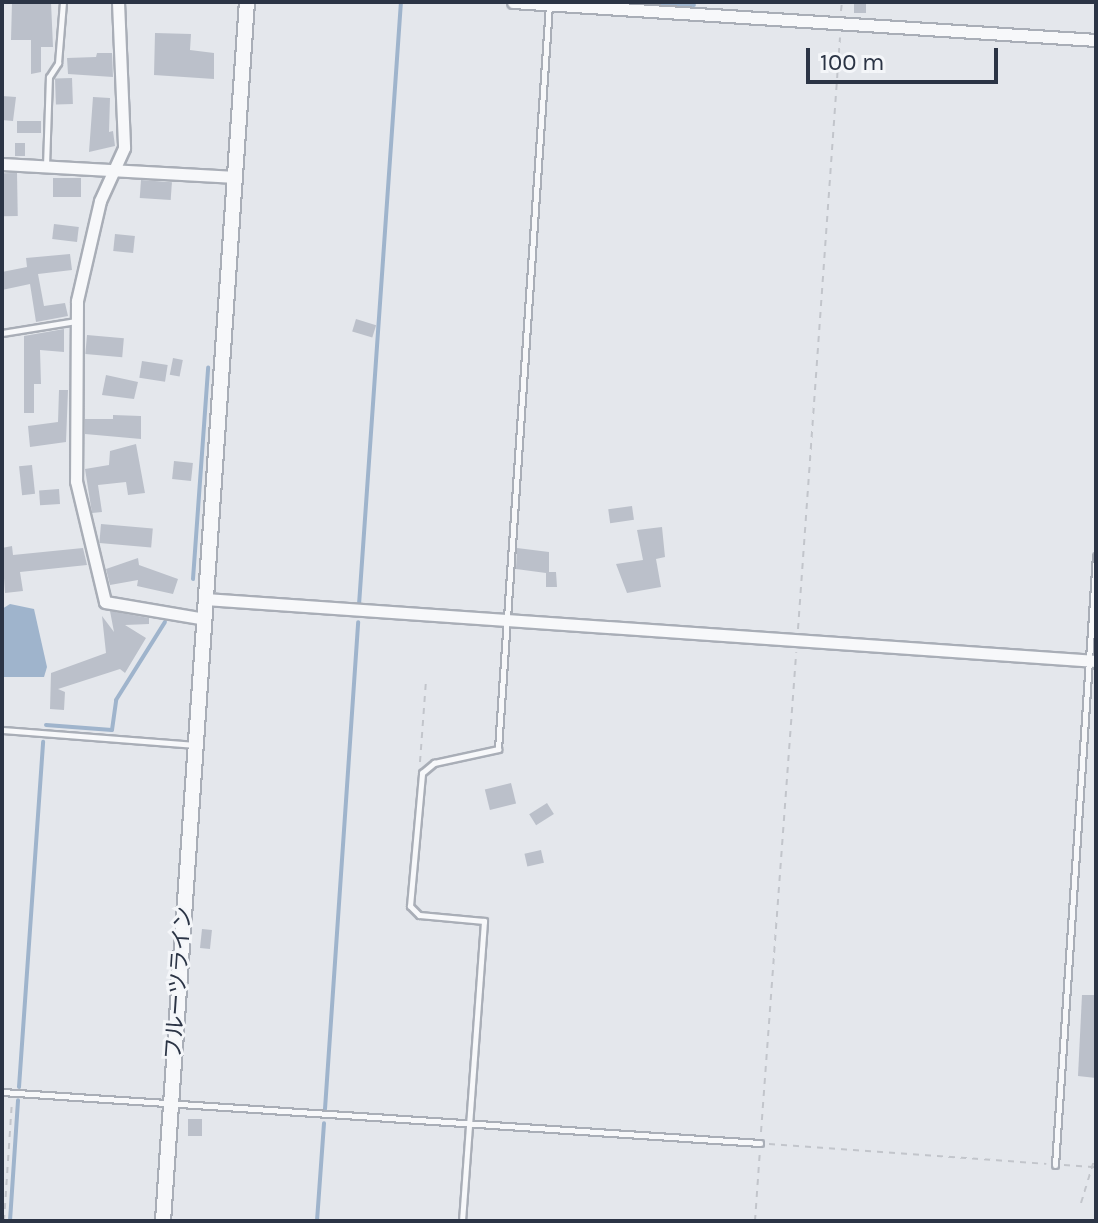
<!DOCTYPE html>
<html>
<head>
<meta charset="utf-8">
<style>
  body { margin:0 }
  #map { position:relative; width:1098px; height:1223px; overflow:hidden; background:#e4e7ec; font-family:Karla,"Noto Sans JP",sans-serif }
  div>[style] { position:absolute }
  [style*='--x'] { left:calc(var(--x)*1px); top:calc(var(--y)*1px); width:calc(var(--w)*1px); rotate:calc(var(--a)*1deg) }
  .water>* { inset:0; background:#9fb4cc }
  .stream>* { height:4px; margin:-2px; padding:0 2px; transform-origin:2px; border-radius:2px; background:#9fb4cc }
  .building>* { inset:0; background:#bbc0ca; transform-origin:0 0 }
  .path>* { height:2px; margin-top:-1px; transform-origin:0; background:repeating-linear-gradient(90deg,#c2c5cb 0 6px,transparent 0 12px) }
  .roads { filter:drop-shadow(2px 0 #a9aeb7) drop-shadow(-2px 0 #a9aeb7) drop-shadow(0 2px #a9aeb7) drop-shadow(0 -2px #a9aeb7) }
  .service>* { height:5px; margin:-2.5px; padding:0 2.5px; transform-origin:2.5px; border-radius:2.5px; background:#f7f8fa }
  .minor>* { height:11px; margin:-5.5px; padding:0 5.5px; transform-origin:5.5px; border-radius:5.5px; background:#f7f8fa }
  .tertiary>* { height:14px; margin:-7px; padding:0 7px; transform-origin:7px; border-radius:7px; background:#f7f8fa }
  span { translate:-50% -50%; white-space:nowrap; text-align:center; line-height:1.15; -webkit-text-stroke:6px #f4f6f9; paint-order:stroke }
  .street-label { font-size:22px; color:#2b3445 }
  .frame { position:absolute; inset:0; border:4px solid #2b3445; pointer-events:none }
  .scale { position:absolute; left:806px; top:48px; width:192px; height:36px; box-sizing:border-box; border:4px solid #2b3445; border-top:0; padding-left:10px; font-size:24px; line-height:28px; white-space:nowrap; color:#2b3445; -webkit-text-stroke:6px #f4f6f9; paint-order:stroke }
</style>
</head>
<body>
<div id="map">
  <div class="water">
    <i style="clip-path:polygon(10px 604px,34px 609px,47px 667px,44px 677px,2px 677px,2px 609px)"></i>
  </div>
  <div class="stream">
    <i style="--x:642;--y:2;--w:52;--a:3.3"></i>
    <i style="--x:193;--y:579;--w:212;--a:-85.9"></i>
    <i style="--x:359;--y:605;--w:604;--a:-86.02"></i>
    <i style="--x:46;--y:725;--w:66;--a:4.3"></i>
    <i style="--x:112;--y:730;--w:30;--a:-82"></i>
    <i style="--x:116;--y:700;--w:92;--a:-57.9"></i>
    <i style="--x:19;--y:1087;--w:346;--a:-86"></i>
    <i style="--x:325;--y:1109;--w:488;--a:-86.1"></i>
    <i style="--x:10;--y:1221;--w:121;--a:-86.2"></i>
    <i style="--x:317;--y:1221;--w:98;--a:-85.9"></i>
  </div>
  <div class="building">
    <i style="clip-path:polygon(12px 2px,51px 2px,53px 47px,41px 47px,41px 72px,31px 74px,31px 40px,11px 40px)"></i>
    <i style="left:854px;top:2px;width:12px;height:11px"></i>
    <i style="clip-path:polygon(155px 33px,191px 34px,190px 50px,214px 53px,214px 79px,154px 75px)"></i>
    <i style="clip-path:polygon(97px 53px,112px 53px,113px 77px,68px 74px,67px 58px,96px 57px)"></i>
    <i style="left:72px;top:78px;width:26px;height:17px;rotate:88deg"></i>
    <i style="clip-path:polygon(2px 96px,16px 97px,13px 121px,2px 120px)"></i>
    <i style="clip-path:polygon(93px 97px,110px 98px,109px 132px,113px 131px,115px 146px,89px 152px)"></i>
    <i style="left:17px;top:121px;width:24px;height:12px"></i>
    <i style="left:15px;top:143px;width:10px;height:13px"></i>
    <i style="left:17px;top:173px;width:43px;height:15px;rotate:89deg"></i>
    <i style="left:81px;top:178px;width:19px;height:28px;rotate:90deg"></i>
    <i style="left:141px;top:180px;width:31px;height:18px;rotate:4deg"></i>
    <i style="left:54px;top:224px;width:25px;height:15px;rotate:7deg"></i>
    <i style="left:115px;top:234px;width:20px;height:17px;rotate:6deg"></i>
    <i style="clip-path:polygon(70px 254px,72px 270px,38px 274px,44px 306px,65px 303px,68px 316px,36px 322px,30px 284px,2px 290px,2px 272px,27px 267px,26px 258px)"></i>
    <i style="left:356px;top:319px;width:21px;height:13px;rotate:17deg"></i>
    <i style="clip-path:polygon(64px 329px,64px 352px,40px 350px,41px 384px,34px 384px,34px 413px,24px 413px,24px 336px)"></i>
    <i style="left:87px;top:335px;width:37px;height:19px;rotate:5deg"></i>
    <i style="left:173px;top:358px;width:10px;height:17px;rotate:11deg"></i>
    <i style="left:142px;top:361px;width:26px;height:17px;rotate:9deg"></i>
    <i style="clip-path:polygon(106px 375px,138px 382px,134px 399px,102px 395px)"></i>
    <i style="clip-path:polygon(59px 390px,68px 390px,66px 442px,30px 447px,28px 426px,58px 422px)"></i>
    <i style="clip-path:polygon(113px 415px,141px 416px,141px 439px,85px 434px,85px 419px,113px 419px)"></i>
    <i style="clip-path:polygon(136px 444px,145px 493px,128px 495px,126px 482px,98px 485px,102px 512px,92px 513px,85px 469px,109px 465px,110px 451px)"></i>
    <i style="left:174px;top:461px;width:19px;height:18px;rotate:6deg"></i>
    <i style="left:32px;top:465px;width:29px;height:13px;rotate:84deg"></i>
    <i style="left:59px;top:489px;width:15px;height:20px;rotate:86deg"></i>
    <i style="left:632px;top:506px;width:14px;height:24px;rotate:82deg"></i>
    <i style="left:101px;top:524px;width:52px;height:19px;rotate:5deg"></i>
    <i style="clip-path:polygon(662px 527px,665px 557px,656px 559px,661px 587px,627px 593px,616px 564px,643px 560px,637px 530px)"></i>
    <i style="clip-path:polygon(12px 546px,13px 555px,83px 548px,87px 565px,20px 572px,23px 591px,5px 593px,2px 548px)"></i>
    <i style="clip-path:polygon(517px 548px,549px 552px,549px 572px,556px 572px,557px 587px,546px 587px,546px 573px,516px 569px)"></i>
    <i style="clip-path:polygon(138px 558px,139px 565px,178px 579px,173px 594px,137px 586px,138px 580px,110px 585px,106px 569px)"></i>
    <i style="clip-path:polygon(110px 611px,149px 618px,149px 624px,125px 625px,146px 638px,125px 673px,120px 669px,58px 689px,65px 692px,64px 710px,50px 709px,51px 673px,106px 653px,102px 616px,114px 632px)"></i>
    <i style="left:511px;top:783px;width:21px;height:27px;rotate:76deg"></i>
    <i style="left:547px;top:803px;width:13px;height:21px;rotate:58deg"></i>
    <i style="left:541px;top:850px;width:13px;height:17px;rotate:77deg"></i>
    <i style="left:202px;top:929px;width:10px;height:19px;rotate:6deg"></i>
    <i style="clip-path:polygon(1082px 995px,1096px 995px,1096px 1078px,1078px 1076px)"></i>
    <i style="left:188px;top:1119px;width:14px;height:17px"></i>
  </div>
  <div class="path">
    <i style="--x:841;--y:11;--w:9;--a:-84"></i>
    <i style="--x:798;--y:629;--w:593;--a:-85.94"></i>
    <i style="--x:420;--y:762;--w:82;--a:-85.8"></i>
    <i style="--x:761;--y:1132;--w:481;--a:-85.8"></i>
    <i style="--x:769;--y:1144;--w:278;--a:4.1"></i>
    <i style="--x:1064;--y:1165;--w:32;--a:4"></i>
    <i style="--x:1081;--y:1203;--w:51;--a:-73"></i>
    <i style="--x:4;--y:1221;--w:120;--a:-86.2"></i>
    <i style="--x:755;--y:1221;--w:71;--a:-86"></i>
  </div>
  <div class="roads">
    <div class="service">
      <i style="--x:46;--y:166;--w:89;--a:-88.1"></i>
      <i style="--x:49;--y:77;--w:17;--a:-57"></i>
      <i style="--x:58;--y:63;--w:61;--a:-85.3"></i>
      <i style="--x:2;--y:333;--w:75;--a:-9.2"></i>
      <i style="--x:2;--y:730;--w:195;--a:4.4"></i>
      <i style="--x:2;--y:1092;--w:760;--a:3.85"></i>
      <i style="--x:1055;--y:1165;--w:610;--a:-86.15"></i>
      <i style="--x:462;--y:1221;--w:301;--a:-85.8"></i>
      <i style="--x:484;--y:921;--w:65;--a:-174.7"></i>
      <i style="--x:419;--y:915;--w:13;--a:-135"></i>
      <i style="--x:410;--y:906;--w:134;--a:-84.8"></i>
      <i style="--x:422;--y:773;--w:16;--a:-40"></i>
      <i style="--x:434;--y:763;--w:66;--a:-12.3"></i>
      <i style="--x:498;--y:749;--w:747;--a:-86.08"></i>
    </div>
    <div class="minor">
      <i style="--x:118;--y:2;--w:146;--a:87.6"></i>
      <i style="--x:124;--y:148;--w:58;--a:114.4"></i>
      <i style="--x:100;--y:201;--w:103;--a:103"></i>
      <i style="--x:77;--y:301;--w:180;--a:90.3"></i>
      <i style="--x:76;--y:481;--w:124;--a:76.5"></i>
      <i style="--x:105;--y:602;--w:101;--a:9.6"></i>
      <i style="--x:513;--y:2;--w:584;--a:3.73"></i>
      <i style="--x:2;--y:164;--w:233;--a:3.2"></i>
      <i style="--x:205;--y:599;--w:893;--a:3.98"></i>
    </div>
    <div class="tertiary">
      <i style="--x:163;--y:1221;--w:1222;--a:-86.06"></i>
    </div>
  </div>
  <div class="street-label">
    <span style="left:179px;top:983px;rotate:-86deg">フルーツライン</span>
  </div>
  <div class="frame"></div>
  <div class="scale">100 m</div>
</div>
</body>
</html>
